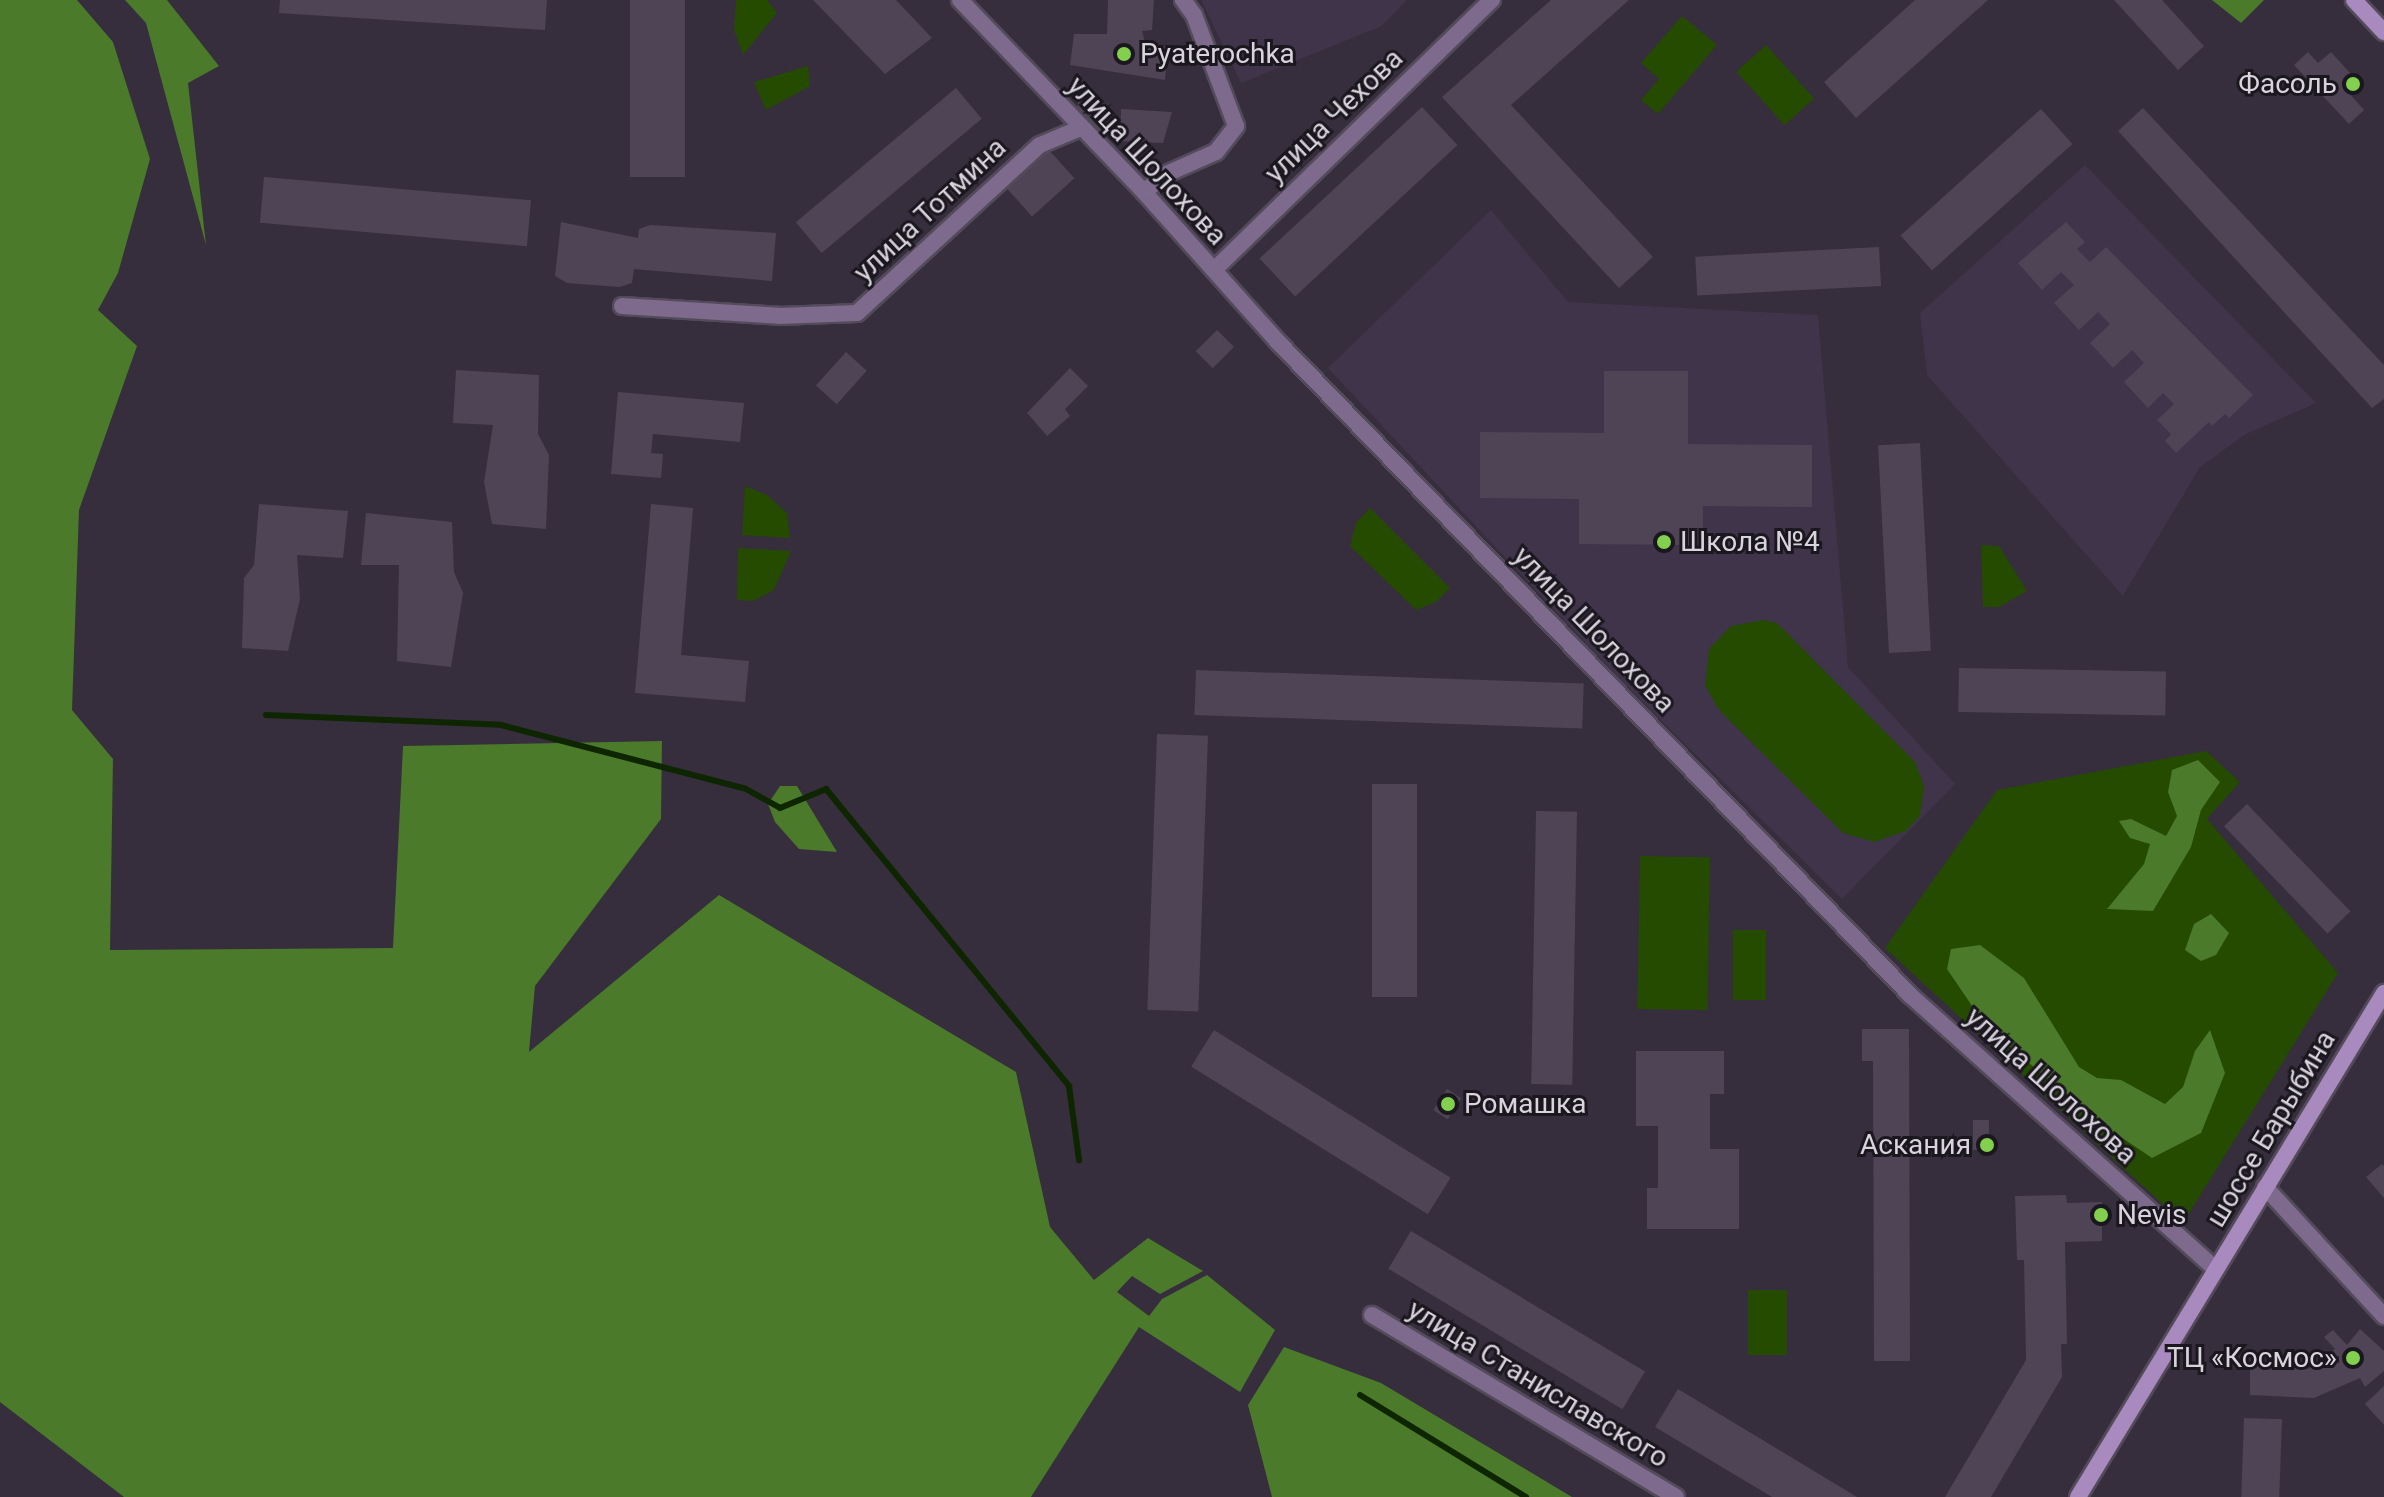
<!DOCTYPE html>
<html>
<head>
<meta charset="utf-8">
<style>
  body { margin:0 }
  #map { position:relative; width:2384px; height:1497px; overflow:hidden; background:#362d3d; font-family:Roboto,sans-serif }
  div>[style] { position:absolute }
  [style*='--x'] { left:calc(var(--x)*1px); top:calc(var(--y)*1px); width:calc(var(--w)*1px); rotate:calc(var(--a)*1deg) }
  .built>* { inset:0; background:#40344a }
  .green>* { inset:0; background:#244b00; transform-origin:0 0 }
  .forest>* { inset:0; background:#4a7a2a }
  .stream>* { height:6px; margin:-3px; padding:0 3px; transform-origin:3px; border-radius:3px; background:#0d2600 }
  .building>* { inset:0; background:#4e4455; transform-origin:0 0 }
  .roads { filter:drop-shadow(2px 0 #534b5a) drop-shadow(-2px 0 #534b5a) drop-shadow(0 2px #534b5a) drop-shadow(0 -2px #534b5a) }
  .minor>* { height:16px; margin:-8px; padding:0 8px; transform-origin:8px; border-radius:8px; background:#7d6a8c }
  .secondary>* { height:16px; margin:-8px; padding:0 8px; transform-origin:8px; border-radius:8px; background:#a88abf }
  .dots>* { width:22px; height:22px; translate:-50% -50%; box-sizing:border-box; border:4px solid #1b171e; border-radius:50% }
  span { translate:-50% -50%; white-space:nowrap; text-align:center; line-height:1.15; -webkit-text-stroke:6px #1b171e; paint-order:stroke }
  .poi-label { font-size:28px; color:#d8d3dd }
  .left { translate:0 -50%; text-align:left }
  .right { translate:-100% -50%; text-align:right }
  .street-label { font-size:28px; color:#d8d3dd }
</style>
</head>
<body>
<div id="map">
  <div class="built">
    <i style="clip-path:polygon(1201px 0,1407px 0,1382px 26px,1241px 83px)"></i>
    <i style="clip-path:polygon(2085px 165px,2316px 403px,2246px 434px,2200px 467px,2123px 596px,1927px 375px,1920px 313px)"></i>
    <i style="clip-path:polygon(1491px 210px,1568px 302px,1818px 315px,1848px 667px,1955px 784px,1842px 899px,1621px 681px,1328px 368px)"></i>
  </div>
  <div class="green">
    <i style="clip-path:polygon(736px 0,767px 0,777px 13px,743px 55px,734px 30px)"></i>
    <i style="clip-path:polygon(1682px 16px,1717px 45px,1658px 114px,1641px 100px,1659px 79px,1641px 63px)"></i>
    <i style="left:1766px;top:45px;width:72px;height:40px;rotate:48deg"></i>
    <i style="clip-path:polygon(808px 66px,810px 86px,766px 110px,754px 82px)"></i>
    <i style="clip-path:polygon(745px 486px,767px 495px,787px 513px,790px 538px,742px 535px)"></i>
    <i style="clip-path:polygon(1370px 508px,1450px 588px,1436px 602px,1416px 610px,1350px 546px,1356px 523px)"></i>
    <i style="clip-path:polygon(1981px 545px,1999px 546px,2027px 591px,1999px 607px,1983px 607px)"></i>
    <i style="clip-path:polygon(738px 548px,791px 551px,774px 590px,753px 601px,737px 600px)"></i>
    <i style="clip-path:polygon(1763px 620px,1777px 623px,1915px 762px,1924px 786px,1920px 816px,1906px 831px,1874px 842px,1843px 833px,1718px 709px,1705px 685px,1709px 649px,1731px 626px)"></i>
    <i style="clip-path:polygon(2206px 751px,2240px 782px,2207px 819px,2338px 973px,2183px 1223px,1885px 948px,1997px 790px)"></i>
    <i style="left:1640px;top:856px;width:70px;height:153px;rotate:1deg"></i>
    <i style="left:1733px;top:930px;width:33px;height:70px"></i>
    <i style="left:1748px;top:1290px;width:39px;height:65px"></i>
  </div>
  <div class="forest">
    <i style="clip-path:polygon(0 0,77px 0,113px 42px,150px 159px,118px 273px,98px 310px,137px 346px,79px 510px,72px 710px,113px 759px,110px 950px,393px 948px,403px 746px,662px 741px,661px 819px,535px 986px,529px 1052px,719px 895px,1016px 1072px,1050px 1227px,1094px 1280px,1148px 1238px,1203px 1271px,1160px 1294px,1132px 1276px,1117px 1292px,1149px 1316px,1162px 1299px,1207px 1275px,1275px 1330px,1240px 1392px,1139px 1327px,1031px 1497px,124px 1497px,0 1402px)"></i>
    <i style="clip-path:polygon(125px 0,167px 0,219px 66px,188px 83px,206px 245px,146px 23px)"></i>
    <i style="clip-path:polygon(2212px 0,2264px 0,2241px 23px)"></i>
    <i style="clip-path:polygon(2198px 760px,2220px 782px,2201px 810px,2191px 847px,2153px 911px,2107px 909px,2144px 864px,2150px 844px,2130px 838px,2119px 821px,2131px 819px,2166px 836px,2177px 816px,2168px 792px,2172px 770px)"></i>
    <i style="clip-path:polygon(780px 786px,797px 786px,837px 852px,799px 849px,775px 822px,768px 804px)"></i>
    <i style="clip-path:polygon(2211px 914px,2229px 933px,2216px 955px,2201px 961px,2185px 950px,2194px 924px)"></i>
    <i style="clip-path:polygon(1980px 945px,2024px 978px,2079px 1067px,2097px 1078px,2121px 1080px,2165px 1104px,2183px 1087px,2195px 1051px,2210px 1030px,2225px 1073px,2201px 1133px,2152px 1158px,2103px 1125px,1987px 1028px,1947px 969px,1951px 949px)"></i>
    <i style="clip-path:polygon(1284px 1347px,1381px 1383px,1572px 1497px,1272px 1497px,1248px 1405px)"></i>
  </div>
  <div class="stream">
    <i style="--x:266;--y:715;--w:235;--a:2.4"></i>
    <i style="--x:501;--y:725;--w:253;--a:14.6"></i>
    <i style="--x:746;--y:789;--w:39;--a:29"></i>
    <i style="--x:780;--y:808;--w:50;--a:-22.4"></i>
    <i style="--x:826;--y:789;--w:384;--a:50.7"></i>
    <i style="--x:1069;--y:1086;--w:75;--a:82.3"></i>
    <i style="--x:1360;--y:1395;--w:195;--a:31.6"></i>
  </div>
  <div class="building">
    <i style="clip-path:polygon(280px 0,547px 0,545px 30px,279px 13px)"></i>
    <i style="left:630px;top:0;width:55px;height:177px"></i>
    <i style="clip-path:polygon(813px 0,896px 0,932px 38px,885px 74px)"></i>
    <i style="clip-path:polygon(1108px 0,1154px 0,1152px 30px,1142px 31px,1145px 43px,1168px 47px,1165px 80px,1070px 65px,1074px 34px,1107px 34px)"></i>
    <i style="clip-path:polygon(1551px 0,1629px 0,1511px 105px,1653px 257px,1619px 288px,1442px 97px)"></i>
    <i style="clip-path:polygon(1915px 0,1988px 0,1856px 118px,1824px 82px)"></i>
    <i style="clip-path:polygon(2114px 0,2162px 0,2204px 46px,2178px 70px)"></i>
    <i style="clip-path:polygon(2308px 52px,2318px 63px,2331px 52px,2360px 84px,2349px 93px,2364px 110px,2349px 124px,2294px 65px)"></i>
    <i style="left:956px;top:88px;width:40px;height:209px;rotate:50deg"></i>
    <i style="clip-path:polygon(1079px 99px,1109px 104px,1104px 136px,1076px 112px)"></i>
    <i style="left:1422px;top:107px;width:52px;height:222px;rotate:47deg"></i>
    <i style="clip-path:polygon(2143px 108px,2384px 365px,2384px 399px,2372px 408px,2118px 131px)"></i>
    <i style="clip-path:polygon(1121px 109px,1172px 112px,1163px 143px,1120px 141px)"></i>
    <i style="left:2041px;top:109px;width:47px;height:189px;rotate:48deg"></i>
    <i style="left:1049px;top:150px;width:38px;height:57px;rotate:48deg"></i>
    <i style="left:264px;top:177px;width:268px;height:46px;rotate:5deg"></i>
    <i style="clip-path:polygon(561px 222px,638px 238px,639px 229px,650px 225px,776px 233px,772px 281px,634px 269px,632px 283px,620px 287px,567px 283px,555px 276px)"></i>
    <i style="clip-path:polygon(2066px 222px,2085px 242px,2077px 249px,2090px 262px,2106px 247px,2253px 395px,2229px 418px,2225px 414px,2212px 426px,2209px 422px,2176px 453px,2165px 441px,2171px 434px,2157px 420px,2174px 404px,2163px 393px,2148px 408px,2124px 382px,2144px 363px,2132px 350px,2113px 368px,2090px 343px,2110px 324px,2098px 312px,2079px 330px,2054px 303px,2074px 285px,2061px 272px,2042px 290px,2018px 263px)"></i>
    <i style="left:1879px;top:247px;width:39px;height:184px;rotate:87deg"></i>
    <i style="left:1217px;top:330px;width:24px;height:30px;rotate:45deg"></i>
    <i style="left:846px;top:352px;width:28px;height:45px;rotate:42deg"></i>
    <i style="clip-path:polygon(1070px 368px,1088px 386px,1065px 409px,1070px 416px,1047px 436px,1027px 413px)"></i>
    <i style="clip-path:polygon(456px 370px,539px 375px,538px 434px,549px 455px,546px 529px,492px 524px,484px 482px,493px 425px,453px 423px)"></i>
    <i style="clip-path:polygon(1604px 371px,1688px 371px,1688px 444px,1812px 445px,1812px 507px,1703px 506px,1703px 545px,1579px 544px,1579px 499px,1480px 498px,1480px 432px,1604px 433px)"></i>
    <i style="clip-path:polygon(618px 392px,744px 403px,740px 442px,653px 434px,651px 453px,663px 454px,661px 478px,611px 474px)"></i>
    <i style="left:1920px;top:443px;width:208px;height:42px;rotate:87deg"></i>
    <i style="clip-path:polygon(259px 504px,348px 511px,343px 558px,297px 555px,300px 599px,288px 651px,242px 648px,244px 578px,254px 565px)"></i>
    <i style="clip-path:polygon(651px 504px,693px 508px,681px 655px,749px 661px,745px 702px,635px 693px)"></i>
    <i style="clip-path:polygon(366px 513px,452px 522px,454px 572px,463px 593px,451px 667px,397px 661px,399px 565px,361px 565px)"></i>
    <i style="left:1959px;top:668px;width:207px;height:44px;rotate:1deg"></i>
    <i style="left:1196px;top:670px;width:388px;height:45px;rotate:2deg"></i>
    <i style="left:1157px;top:734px;width:51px;height:276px;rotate:2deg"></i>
    <i style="left:1372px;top:784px;width:45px;height:213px"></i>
    <i style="left:2247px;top:804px;width:149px;height:32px;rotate:46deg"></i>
    <i style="left:1536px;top:811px;width:41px;height:273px;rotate:1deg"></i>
    <i style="clip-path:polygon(1862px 1029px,1909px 1029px,1910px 1361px,1874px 1361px,1873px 1061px,1862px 1061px)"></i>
    <i style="left:1214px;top:1030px;width:279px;height:43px;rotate:32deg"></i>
    <i style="clip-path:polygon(1636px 1051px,1724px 1051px,1724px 1094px,1710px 1094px,1710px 1149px,1739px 1149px,1739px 1229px,1647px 1229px,1647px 1188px,1658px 1188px,1658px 1126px,1636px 1126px)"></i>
    <i style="left:1447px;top:1089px;width:17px;height:25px;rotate:33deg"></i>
    <i style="left:1973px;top:1120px;width:16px;height:30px"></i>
    <i style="clip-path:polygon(2382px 1164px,2384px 1166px,2384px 1198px,2366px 1177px)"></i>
    <i style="clip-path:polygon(2066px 1195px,2067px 1203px,2102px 1202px,2102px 1241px,2065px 1242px,2067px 1344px,2061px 1344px,2062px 1377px,1991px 1497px,1945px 1497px,2026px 1360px,2024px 1260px,2017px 1260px,2015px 1196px)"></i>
    <i style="left:1411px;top:1231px;width:273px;height:44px;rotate:31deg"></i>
    <i style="clip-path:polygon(2360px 1329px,2384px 1351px,2384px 1371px,2365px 1387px,2360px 1378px,2314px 1398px,2250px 1395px,2250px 1365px,2308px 1369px,2335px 1349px,2324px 1337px,2333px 1330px,2347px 1345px)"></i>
    <i style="clip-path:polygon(2384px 1386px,2384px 1425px,2365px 1404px)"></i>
    <i style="clip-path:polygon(1678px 1389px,1857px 1497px,1772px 1497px,1655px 1427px)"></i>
    <i style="left:2244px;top:1418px;width:38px;height:79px;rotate:2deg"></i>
  </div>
  <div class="roads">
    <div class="minor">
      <i style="--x:960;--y:0;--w:266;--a:46.2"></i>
      <i style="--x:1144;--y:192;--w:200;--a:48.2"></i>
      <i style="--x:1277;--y:341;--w:910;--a:45.93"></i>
      <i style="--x:1910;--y:995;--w:411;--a:41.9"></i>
      <i style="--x:1144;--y:192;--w:26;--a:-40"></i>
      <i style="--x:1164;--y:175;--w:57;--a:-23.9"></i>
      <i style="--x:1216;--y:152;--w:33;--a:-52"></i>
      <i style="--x:1236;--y:126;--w:119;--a:-110.7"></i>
      <i style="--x:1194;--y:15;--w:19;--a:-126"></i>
      <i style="--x:1214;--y:270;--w:388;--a:-44.2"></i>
      <i style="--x:622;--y:306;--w:157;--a:3.6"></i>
      <i style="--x:779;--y:316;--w:78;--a:-2.2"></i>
      <i style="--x:857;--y:313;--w:248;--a:-42.6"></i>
      <i style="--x:1040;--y:145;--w:41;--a:-22.8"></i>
      <i style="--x:2265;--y:1187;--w:176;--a:47.3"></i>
      <i style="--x:1372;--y:1315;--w:354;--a:30.9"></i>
    </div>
    <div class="secondary">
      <i style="--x:2354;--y:0;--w:44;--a:46.8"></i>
      <i style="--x:2078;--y:1497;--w:590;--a:-58.74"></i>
    </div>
  </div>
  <div class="dots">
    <i style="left:1124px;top:54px;background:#83d04f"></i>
    <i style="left:2353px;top:84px;background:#83d04f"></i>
    <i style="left:1664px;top:542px;background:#83d04f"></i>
    <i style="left:1448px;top:1104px;background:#83d04f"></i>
    <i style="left:1987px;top:1145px;background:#83d04f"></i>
    <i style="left:2101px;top:1215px;background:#83d04f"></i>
    <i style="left:2353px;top:1358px;background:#83d04f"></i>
  </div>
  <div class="poi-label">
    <span class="left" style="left:1140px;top:54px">Pyaterochka</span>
    <span class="right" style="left:2337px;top:84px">Фасоль</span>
    <span class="left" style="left:1680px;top:542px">Школа №4</span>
    <span class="left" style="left:1464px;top:1104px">Ромашка</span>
    <span class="right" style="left:1971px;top:1145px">Аскания</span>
    <span class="left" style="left:2117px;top:1215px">Nevis</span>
    <span class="right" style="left:2337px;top:1358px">ТЦ «Космос»</span>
  </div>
  <div class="street-label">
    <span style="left:1334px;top:116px;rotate:-44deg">улица Чехова</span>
    <span style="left:1147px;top:161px;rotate:47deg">улица Шолохова</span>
    <span style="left:930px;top:210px;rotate:-43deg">улица Тотмина</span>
    <span style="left:1594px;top:630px;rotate:46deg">улица Шолохова</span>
    <span style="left:2051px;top:1086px;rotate:42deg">улица Шолохова</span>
    <span style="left:2271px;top:1129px;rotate:-59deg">шоссе Барыбина</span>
    <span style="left:1538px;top:1384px;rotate:31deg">улица Станиславского</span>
  </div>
</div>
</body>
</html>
